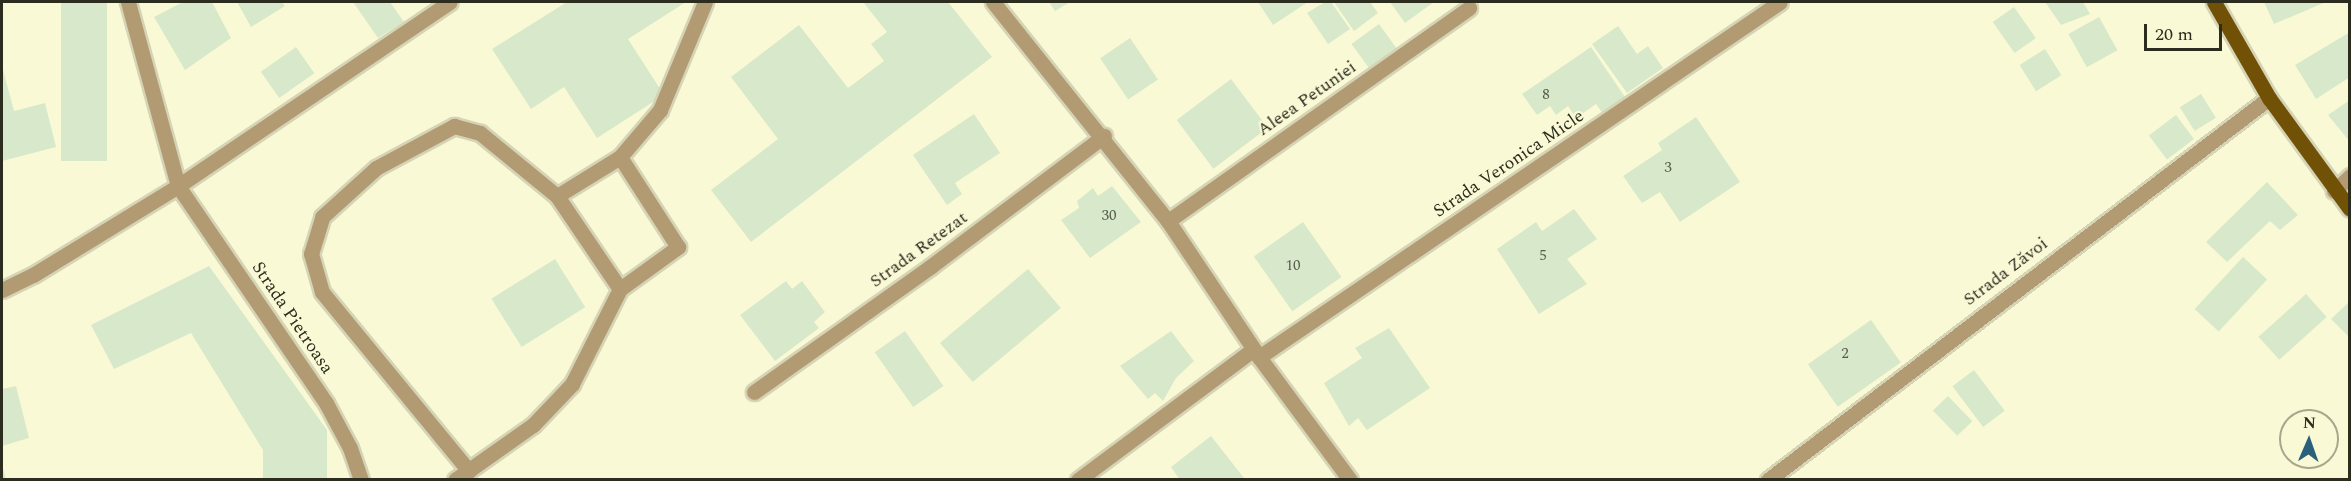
<!DOCTYPE html>
<html>
<head>
<meta charset="utf-8">
<style>
  body { margin:0 }
  #map { position:relative; width:2351px; height:481px; overflow:hidden; background:#faf9d6; font-family:Spectral,serif }
  div>[style] { position:absolute }
  [style*='--x'] { left:calc(var(--x)*1px); top:calc(var(--y)*1px); width:calc(var(--w)*1px); rotate:calc(var(--a)*1deg) }
  .building>* { inset:0; background:#d7e9ca; transform-origin:0 0 }
  .roads { filter:drop-shadow(2px 0 #d5d4b5) drop-shadow(-2px 0 #d5d4b5) drop-shadow(0 2px #d5d4b5) drop-shadow(0 -2px #d5d4b5) }
  .minor>* { height:15px; margin:-7.5px; padding:0 7.5px; transform-origin:7.5px; border-radius:7.5px; background:#b29b73 }
  .major>* { height:15px; margin:-7.5px; padding:0 7.5px; transform-origin:7.5px; border-radius:7.5px; background:#715105 }
  span { translate:-50% -50%; white-space:nowrap; text-align:center; line-height:1.15; -webkit-text-stroke:4.5px #faf9d6; paint-order:stroke }
  .number-label { font-size:15px; color:#575b4a }
  .number-label span { -webkit-text-stroke-width:0 }
  .street-label { font-size:18px; color:#2c2c1f }
  .frame { position:absolute; inset:0; border:3px solid #2c2c1f; pointer-events:none }
  .north { position:absolute; left:2279px; top:409px; width:60px; height:60px; box-sizing:border-box; background:#faf9d6; border:2px solid #a8a78d; border-radius:50%; rotate:2deg; font-size:16px; font-weight:700; line-height:24px; text-align:center; color:#2c2c1f }
  .north::after { content:''; display:block; margin:auto; width:21px; height:27px; background:#2a607b; clip-path:polygon(50% 0,100% 100%,50% 72%,0 100%) }
  .scale { position:absolute; left:2144px; top:24px; width:78px; height:27px; box-sizing:border-box; border:3px solid #2c2c1f; border-top:0; padding-left:8px; font-size:18px; line-height:21px; white-space:nowrap; color:#2c2c1f; -webkit-text-stroke:4px #faf9d6; paint-order:stroke }
</style>
</head>
<body>
<div id="map">
  <div class="building">
    <i style="left:61px;top:2px;width:46px;height:159px"></i>
    <i style="clip-path:polygon(183px 2px,212px 2px,231px 38px,185px 70px,154px 17px)"></i>
    <i style="clip-path:polygon(237px 2px,282px 2px,285px 6px,251px 27px)"></i>
    <i style="clip-path:polygon(353px 2px,390px 2px,404px 22px,378px 38px)"></i>
    <i style="clip-path:polygon(567px 2px,686px 2px,628px 39px,664px 95px,597px 138px,564px 87px,531px 109px,492px 49px)"></i>
    <i style="clip-path:polygon(863px 2px,948px 2px,992px 57px,751px 242px,711px 190px,778px 139px,731px 77px,799px 25px,848px 88px,884px 61px,871px 44px,887px 32px)"></i>
    <i style="clip-path:polygon(1049px 2px,1070px 2px,1055px 11px)"></i>
    <i style="clip-path:polygon(1258px 2px,1308px 2px,1273px 25px)"></i>
    <i style="clip-path:polygon(1325px 2px,1331px 2px,1350px 29px,1328px 44px,1307px 13px)"></i>
    <i style="clip-path:polygon(1334px 2px,1370px 2px,1378px 13px,1354px 31px)"></i>
    <i style="clip-path:polygon(1390px 2px,1434px 2px,1405px 23px)"></i>
    <i style="clip-path:polygon(2045px 2px,2083px 2px,2090px 14px,2061px 25px)"></i>
    <i style="clip-path:polygon(2264px 2px,2326px 2px,2274px 24px)"></i>
    <i style="left:2014px;top:7px;width:38px;height:26px;rotate:55deg"></i>
    <i style="left:2099px;top:17px;width:38px;height:35px;rotate:61deg"></i>
    <i style="left:1379px;top:24px;width:32px;height:34px;rotate:54deg"></i>
    <i style="clip-path:polygon(1618px 26px,1637px 54px,1648px 46px,1663px 68px,1627px 93px,1592px 44px)"></i>
    <i style="clip-path:polygon(2350px 32px,2350px 77px,2316px 99px,2295px 65px)"></i>
    <i style="left:1130px;top:38px;width:50px;height:36px;rotate:56deg"></i>
    <i style="left:296px;top:47px;width:32px;height:43px;rotate:55deg"></i>
    <i style="clip-path:polygon(1591px 47px,1627px 100px,1604px 115px,1596px 104px,1576px 118px,1568px 106px,1556px 115px,1550px 106px,1537px 115px,1522px 94px)"></i>
    <i style="left:2045px;top:49px;width:31px;height:30px;rotate:58deg"></i>
    <i style="clip-path:polygon(2px 66px,14px 111px,45px 103px,56px 147px,2px 161px)"></i>
    <i style="left:1231px;top:79px;width:61px;height:68px;rotate:53deg"></i>
    <i style="left:2201px;top:94px;width:28px;height:25px;rotate:58deg"></i>
    <i style="clip-path:polygon(2350px 100px,2350px 142px,2328px 115px)"></i>
    <i style="clip-path:polygon(974px 114px,1000px 153px,955px 183px,962px 194px,947px 205px,913px 155px)"></i>
    <i style="left:2176px;top:115px;width:30px;height:34px;rotate:53deg"></i>
    <i style="clip-path:polygon(1696px 117px,1740px 182px,1680px 222px,1660px 192px,1642px 203px,1623px 176px,1662px 150px,1658px 143px)"></i>
    <i style="clip-path:polygon(2267px 182px,2298px 215px,2280px 230px,2270px 221px,2227px 262px,2206px 242px)"></i>
    <i style="clip-path:polygon(1112px 186px,1141px 222px,1090px 258px,1061px 220px,1079px 208px,1077px 201px,1093px 188px,1098px 196px)"></i>
    <i style="clip-path:polygon(1574px 209px,1597px 239px,1567px 259px,1587px 284px,1539px 314px,1497px 249px,1536px 222px,1542px 231px)"></i>
    <i style="left:1303px;top:222px;width:67px;height:60px;rotate:55deg"></i>
    <i style="left:2243px;top:257px;width:33px;height:71px;rotate:43deg"></i>
    <i style="left:555px;top:259px;width:57px;height:75px;rotate:58deg"></i>
    <i style="clip-path:polygon(209px 266px,327px 430px,327px 480px,263px 480px,263px 450px,191px 333px,114px 369px,91px 325px)"></i>
    <i style="left:1028px;top:269px;width:51px;height:115px;rotate:50deg"></i>
    <i style="clip-path:polygon(786px 281px,792px 289px,802px 281px,825px 312px,814px 322px,819px 328px,775px 361px,740px 315px)"></i>
    <i style="left:2306px;top:294px;width:31px;height:64px;rotate:48deg"></i>
    <i style="clip-path:polygon(2350px 301px,2350px 338px,2331px 319px)"></i>
    <i style="left:1871px;top:320px;width:52px;height:77px;rotate:55deg"></i>
    <i style="clip-path:polygon(1389px 328px,1430px 388px,1367px 430px,1358px 418px,1349px 426px,1324px 383px,1362px 358px,1355px 348px)"></i>
    <i style="left:905px;top:331px;width:67px;height:37px;rotate:55deg"></i>
    <i style="clip-path:polygon(1171px 331px,1194px 361px,1176px 378px,1163px 401px,1155px 393px,1148px 399px,1120px 366px)"></i>
    <i style="left:1974px;top:370px;width:51px;height:27px;rotate:53deg"></i>
    <i style="clip-path:polygon(16px 386px,29px 438px,2px 446px,2px 389px)"></i>
    <i style="left:1948px;top:396px;width:35px;height:21px;rotate:46deg"></i>
    <i style="clip-path:polygon(1211px 436px,1244px 478px,1242px 480px,1180px 480px,1171px 467px)"></i>
    <i style="clip-path:polygon(2px 464px,6px 480px,2px 480px)"></i>
  </div>
  <div class="roads">
    <div class="minor">
      <i style="--x:128;--y:2;--w:191;--a:74.8"></i>
      <i style="--x:178;--y:186;--w:263;--a:55.7"></i>
      <i style="--x:326;--y:403;--w:51;--a:61.9"></i>
      <i style="--x:350;--y:448;--w:34;--a:71"></i>
      <i style="--x:993;--y:2;--w:280;--a:51.4"></i>
      <i style="--x:1168;--y:221;--w:164;--a:56.2"></i>
      <i style="--x:1259;--y:357;--w:153;--a:53.5"></i>
      <i style="--x:2334;--y:191;--w:22;--a:-43"></i>
      <i style="--x:557;--y:196;--w:74;--a:-31.8"></i>
      <i style="--x:620;--y:157;--w:62;--a:-49.6"></i>
      <i style="--x:660;--y:110;--w:117;--a:-67.4"></i>
      <i style="--x:1168;--y:221;--w:369;--a:-35.3"></i>
      <i style="--x:2;--y:290;--w:34;--a:-26"></i>
      <i style="--x:33;--y:275;--w:170;--a:-31.5"></i>
      <i style="--x:178;--y:186;--w:328;--a:-34.1"></i>
      <i style="--x:1259;--y:357;--w:630;--a:-34.27"></i>
      <i style="--x:754;--y:392;--w:216;--a:-35.4"></i>
      <i style="--x:930;--y:267;--w:218;--a:-37"></i>
      <i style="--x:469;--y:471;--w:232;--a:-129.4"></i>
      <i style="--x:322;--y:292;--w:40;--a:-106"></i>
      <i style="--x:311;--y:254;--w:39;--a:-73"></i>
      <i style="--x:322;--y:217;--w:73;--a:-42.2"></i>
      <i style="--x:376;--y:168;--w:89;--a:-28.3"></i>
      <i style="--x:454;--y:126;--w:27;--a:15"></i>
      <i style="--x:480;--y:133;--w:99;--a:39.3"></i>
      <i style="--x:557;--y:196;--w:112;--a:55.9"></i>
      <i style="--x:620;--y:289;--w:72;--a:-35.9"></i>
      <i style="--x:678;--y:247;--w:107;--a:-122.8"></i>
      <i style="--x:455;--y:480;--w:95;--a:-35.2"></i>
      <i style="--x:533;--y:425;--w:57;--a:-46.4"></i>
      <i style="--x:572;--y:384;--w:106;--a:-63.2"></i>
      <i style="--x:1078;--y:480;--w:219;--a:-36.7"></i>
      <i style="--x:1768;--y:480;--w:630;--a:-37.32"></i>
    </div>
    <div class="major">
      <i style="--x:2214;--y:2;--w:111;--a:60.2"></i>
      <i style="--x:2269;--y:98;--w:137;--a:53.9"></i>
    </div>
  </div>
  <div class="number-label">
    <span style="left:1546px;top:95px">8</span>
    <span style="left:1668px;top:168px">3</span>
    <span style="left:1109px;top:216px">30</span>
    <span style="left:1543px;top:256px">5</span>
    <span style="left:1293px;top:266px">10</span>
    <span style="left:1845px;top:354px">2</span>
  </div>
  <div class="street-label">
    <span style="left:1307px;top:99px;rotate:-35deg">Aleea Petuniei</span>
    <span style="left:1509px;top:164px;rotate:-34deg">Strada Veronica Micle</span>
    <span style="left:919px;top:250px;rotate:-36deg">Strada Retezat</span>
    <span style="left:2006px;top:272px;rotate:-37deg">Strada Zăvoi</span>
    <span style="left:292px;top:318px;rotate:56deg">Strada Pietroasa</span>
  </div>
  <div class="frame"></div>
  <div class="north">N</div>
  <div class="scale">20 m</div>
</div>
</body>
</html>
